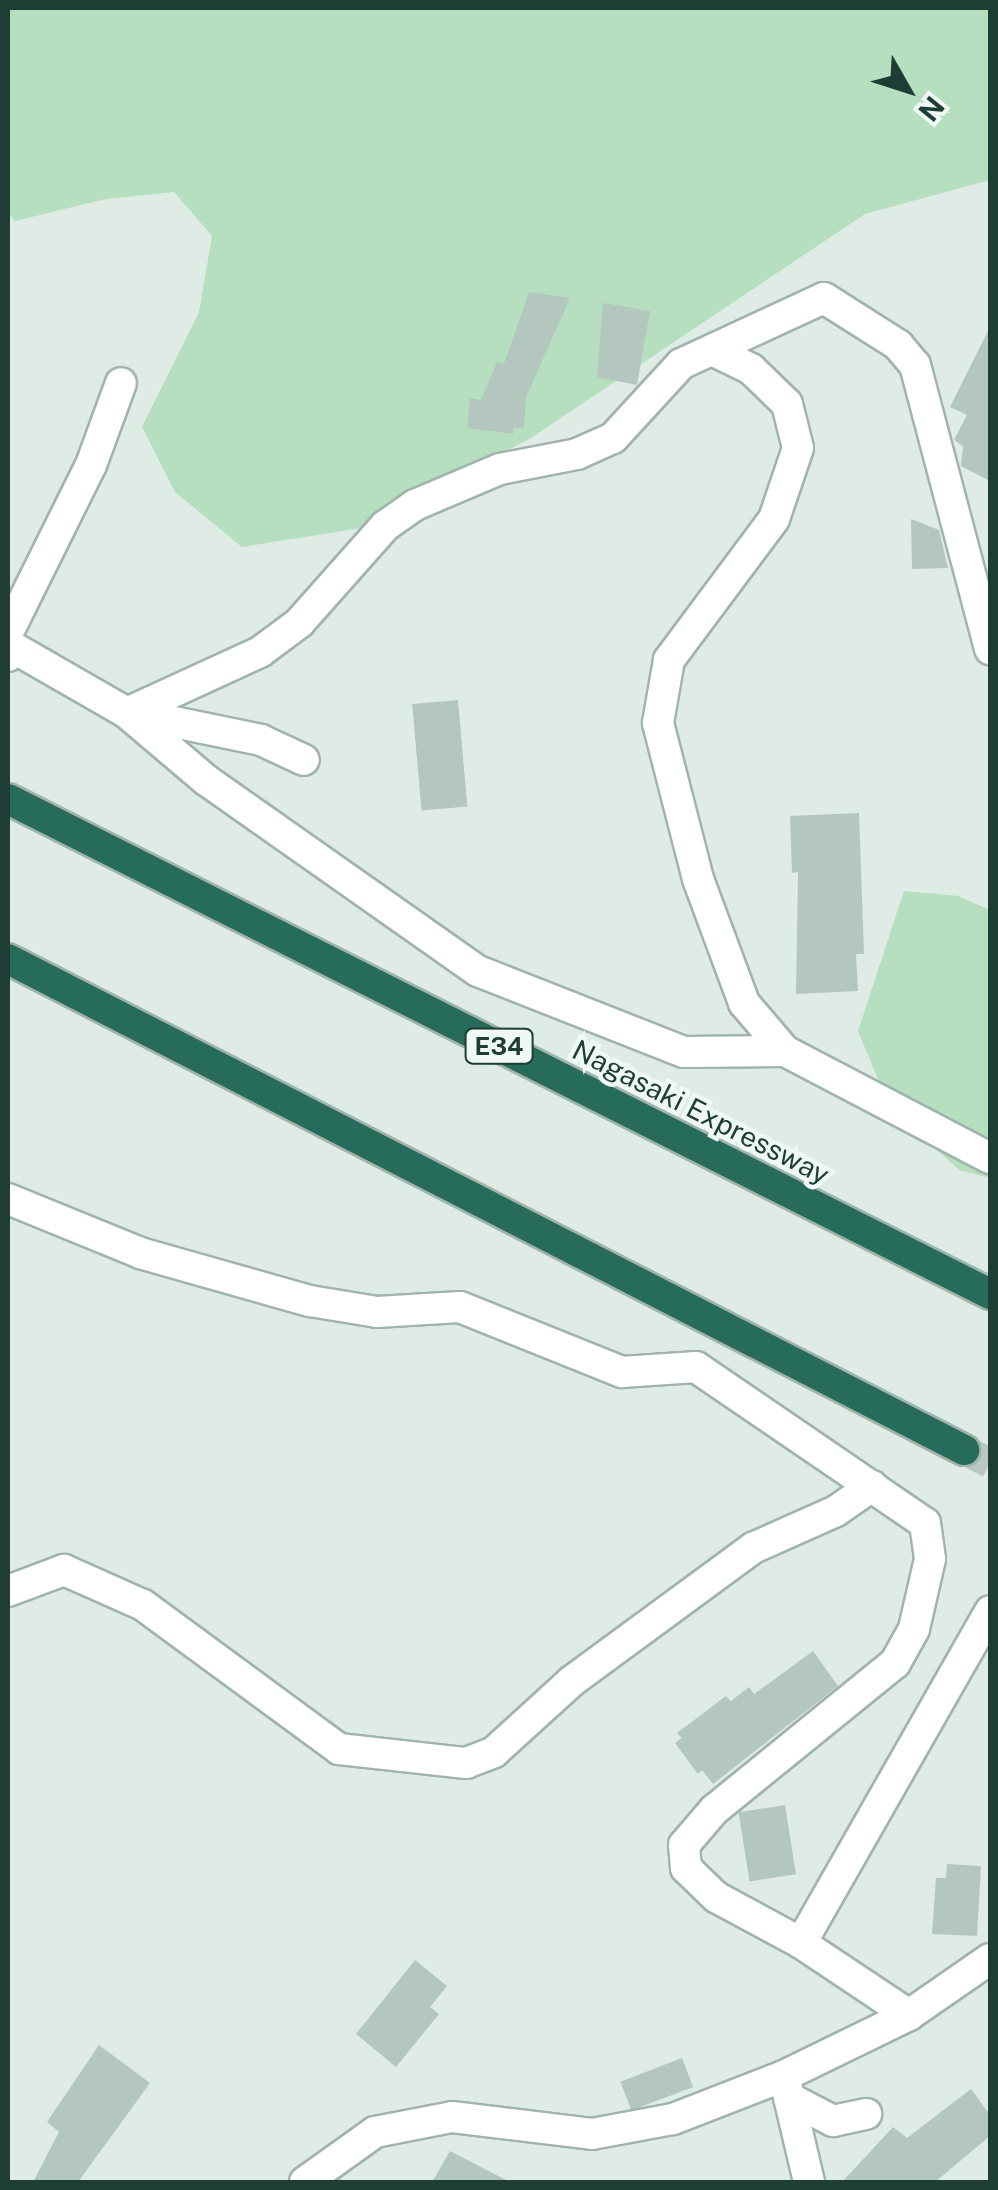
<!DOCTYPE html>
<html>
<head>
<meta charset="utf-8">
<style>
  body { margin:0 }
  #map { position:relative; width:998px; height:2190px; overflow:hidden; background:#dfece5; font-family:"Public Sans",sans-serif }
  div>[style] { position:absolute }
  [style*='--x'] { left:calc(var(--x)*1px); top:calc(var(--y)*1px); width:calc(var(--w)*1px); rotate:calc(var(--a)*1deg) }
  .green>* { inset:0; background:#b5dfbf }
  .building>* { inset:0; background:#b4c7be; transform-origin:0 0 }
  .highway-tunnel>* { height:30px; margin-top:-15px; transform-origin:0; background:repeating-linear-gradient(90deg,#b8c9c2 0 30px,transparent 0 45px) }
  .roads { filter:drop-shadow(2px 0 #a1b4ac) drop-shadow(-2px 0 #a1b4ac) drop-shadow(0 2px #a1b4ac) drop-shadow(0 -2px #a1b4ac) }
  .minor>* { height:30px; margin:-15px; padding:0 15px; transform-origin:15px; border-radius:15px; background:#fff }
  .highway>* { height:30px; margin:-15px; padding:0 15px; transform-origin:15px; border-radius:15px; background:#276c5b }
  span { translate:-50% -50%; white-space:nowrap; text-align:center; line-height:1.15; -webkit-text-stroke:9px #eff8f3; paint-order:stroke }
  .shield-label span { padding:2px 8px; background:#eff8f3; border:2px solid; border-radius:8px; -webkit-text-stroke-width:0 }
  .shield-label { font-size:25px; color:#1e3d34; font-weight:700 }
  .street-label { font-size:28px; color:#1e3d34 }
  .frame { position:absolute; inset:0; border:10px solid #1e3d34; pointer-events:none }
  .north { position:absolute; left:858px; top:40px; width:100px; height:100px; -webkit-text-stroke:8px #eff8f3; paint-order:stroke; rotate:129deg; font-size:28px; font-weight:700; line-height:40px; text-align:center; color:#1e3d34 }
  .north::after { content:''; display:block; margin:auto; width:35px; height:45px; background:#1e3d34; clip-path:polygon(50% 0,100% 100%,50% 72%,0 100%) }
</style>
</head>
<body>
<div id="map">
  <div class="green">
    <i style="clip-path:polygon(8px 8px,990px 8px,990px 180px,865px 214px,531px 438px,356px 529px,242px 547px,175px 492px,142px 427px,199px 312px,212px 236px,174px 192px,106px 199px,15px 221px,8px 213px)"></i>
    <i style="clip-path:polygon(904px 891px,958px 896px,990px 910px,990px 1178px,959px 1170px,889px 1106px,858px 1031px)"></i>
  </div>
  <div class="building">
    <i style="clip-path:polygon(529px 292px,570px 298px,526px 397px,524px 428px,513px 428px,513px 434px,467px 428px,470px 398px,481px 400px,497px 362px,504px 364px)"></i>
    <i style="clip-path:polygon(603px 303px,650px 311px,637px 385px,597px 377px)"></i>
    <i style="clip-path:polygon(990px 327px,990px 481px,961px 466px,963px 446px,954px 440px,967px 415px,950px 407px)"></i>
    <i style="clip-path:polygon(911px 519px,939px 530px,948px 568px,912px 569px)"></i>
    <i style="left:458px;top:700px;width:107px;height:46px;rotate:85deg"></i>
    <i style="clip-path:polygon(859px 813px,864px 954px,856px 954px,858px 991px,796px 994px,798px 872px,792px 873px,790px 816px)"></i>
    <i style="clip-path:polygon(813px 1651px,838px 1686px,713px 1784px,702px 1770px,698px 1774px,675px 1743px,682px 1738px,677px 1733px,726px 1696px,731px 1701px,749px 1687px,754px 1694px)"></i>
    <i style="left:785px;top:1805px;width:70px;height:47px;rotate:81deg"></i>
    <i style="clip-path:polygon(947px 1864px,981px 1866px,977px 1936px,932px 1934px,936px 1878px,946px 1878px)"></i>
    <i style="clip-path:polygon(415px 1960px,447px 1986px,430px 2007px,439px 2014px,396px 2067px,356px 2034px)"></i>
    <i style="clip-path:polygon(99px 2045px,150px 2083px,78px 2182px,33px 2182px,59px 2132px,47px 2122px)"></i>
    <i style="left:682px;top:2058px;width:31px;height:66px;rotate:69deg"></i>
    <i style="clip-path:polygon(971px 2089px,990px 2115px,990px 2136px,935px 2182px,842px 2182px,893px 2127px,907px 2138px)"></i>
    <i style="clip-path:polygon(450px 2151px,510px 2182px,432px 2182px)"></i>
  </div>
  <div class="highway-tunnel">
    <i style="--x:964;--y:1450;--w:29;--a:27"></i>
  </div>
  <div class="roads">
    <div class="minor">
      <i style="--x:712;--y:350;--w:43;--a:26"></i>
      <i style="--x:751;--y:369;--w:50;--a:44.2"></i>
      <i style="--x:787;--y:404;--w:45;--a:76"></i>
      <i style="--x:798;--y:448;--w:75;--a:108.7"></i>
      <i style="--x:774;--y:519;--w:176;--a:126.7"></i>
      <i style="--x:669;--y:660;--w:64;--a:99.9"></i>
      <i style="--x:658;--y:723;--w:161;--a:75.6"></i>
      <i style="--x:698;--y:879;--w:132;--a:69.6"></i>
      <i style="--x:744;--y:1003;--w:63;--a:49.5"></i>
      <i style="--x:785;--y:1051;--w:231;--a:27.6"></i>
      <i style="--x:8;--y:632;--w:186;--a:-63.6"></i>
      <i style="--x:91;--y:465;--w:87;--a:-69.9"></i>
      <i style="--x:8;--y:656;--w:10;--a:-53"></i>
      <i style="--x:14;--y:648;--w:130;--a:29.9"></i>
      <i style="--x:127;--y:713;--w:104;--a:40.3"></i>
      <i style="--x:206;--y:780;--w:332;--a:35.1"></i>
      <i style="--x:478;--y:971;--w:221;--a:21.5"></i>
      <i style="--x:684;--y:1052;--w:101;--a:-0.6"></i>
      <i style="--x:127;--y:713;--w:146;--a:-24.6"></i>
      <i style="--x:260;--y:652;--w:49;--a:-36.6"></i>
      <i style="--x:299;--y:623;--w:130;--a:-48.4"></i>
      <i style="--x:385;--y:526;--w:37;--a:-35"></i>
      <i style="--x:415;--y:505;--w:92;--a:-23"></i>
      <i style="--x:500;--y:469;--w:78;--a:-11"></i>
      <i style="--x:577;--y:454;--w:39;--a:-24"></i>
      <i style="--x:613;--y:438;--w:100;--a:-47.4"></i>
      <i style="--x:681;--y:364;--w:157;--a:-24.8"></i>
      <i style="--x:824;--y:298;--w:88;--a:32.4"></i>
      <i style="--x:898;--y:345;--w:26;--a:50"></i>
      <i style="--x:915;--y:365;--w:294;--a:75.2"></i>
      <i style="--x:130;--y:713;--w:134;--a:11.6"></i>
      <i style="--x:261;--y:740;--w:47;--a:24.9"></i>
      <i style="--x:8;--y:1199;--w:143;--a:22.2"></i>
      <i style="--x:140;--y:1253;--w:177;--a:15.8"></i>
      <i style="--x:310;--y:1301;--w:68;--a:9.3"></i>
      <i style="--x:377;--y:1312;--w:83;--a:-3.4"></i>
      <i style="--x:460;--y:1307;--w:175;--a:21.9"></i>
      <i style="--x:622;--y:1372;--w:74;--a:-3.9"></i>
      <i style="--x:696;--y:1367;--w:277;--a:34.3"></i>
      <i style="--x:925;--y:1523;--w:36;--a:82"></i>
      <i style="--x:930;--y:1559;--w:72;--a:102.9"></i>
      <i style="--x:914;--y:1629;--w:39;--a:119"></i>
      <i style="--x:895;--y:1663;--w:233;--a:140.9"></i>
      <i style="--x:714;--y:1810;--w:46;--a:130.6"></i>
      <i style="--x:684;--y:1845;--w:23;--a:85"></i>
      <i style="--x:686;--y:1868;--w:42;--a:44"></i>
      <i style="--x:716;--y:1897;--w:97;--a:28.4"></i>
      <i style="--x:8;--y:1591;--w:60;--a:-20.6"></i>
      <i style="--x:64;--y:1570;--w:86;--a:23.9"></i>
      <i style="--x:143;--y:1605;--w:243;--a:36.3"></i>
      <i style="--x:339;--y:1749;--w:128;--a:6.3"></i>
      <i style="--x:466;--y:1763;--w:30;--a:-21"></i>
      <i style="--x:494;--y:1752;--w:105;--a:-42.3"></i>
      <i style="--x:572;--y:1681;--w:225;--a:-36.3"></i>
      <i style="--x:753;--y:1548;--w:91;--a:-24"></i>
      <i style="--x:836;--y:1511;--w:44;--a:-34.8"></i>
      <i style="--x:909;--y:2015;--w:130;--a:-146.3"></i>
      <i style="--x:801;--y:1943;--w:382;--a:-60.3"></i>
      <i style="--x:784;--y:2076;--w:109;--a:76.7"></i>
      <i style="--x:789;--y:2098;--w:50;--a:27.6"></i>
      <i style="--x:833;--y:2121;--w:34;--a:-12"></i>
      <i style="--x:305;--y:2182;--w:86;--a:-35.5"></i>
      <i style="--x:375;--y:2132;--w:78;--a:-11"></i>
      <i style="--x:452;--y:2117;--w:141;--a:6.9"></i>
      <i style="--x:592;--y:2134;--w:82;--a:-10.5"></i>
      <i style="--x:673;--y:2119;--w:119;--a:-21.2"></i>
      <i style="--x:784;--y:2076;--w:139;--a:-26"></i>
      <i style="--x:909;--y:2015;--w:98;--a:-34.7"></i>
    </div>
    <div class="highway">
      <i style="--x:8;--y:799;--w:1100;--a:26.75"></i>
      <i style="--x:8;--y:959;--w:1075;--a:27.18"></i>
    </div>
  </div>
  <div class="shield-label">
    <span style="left:499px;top:1046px">E34</span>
  </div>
  <div class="street-label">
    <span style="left:701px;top:1112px;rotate:27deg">Nagasaki Expressway</span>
  </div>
  <div class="frame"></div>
  <div class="north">N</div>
</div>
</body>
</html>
